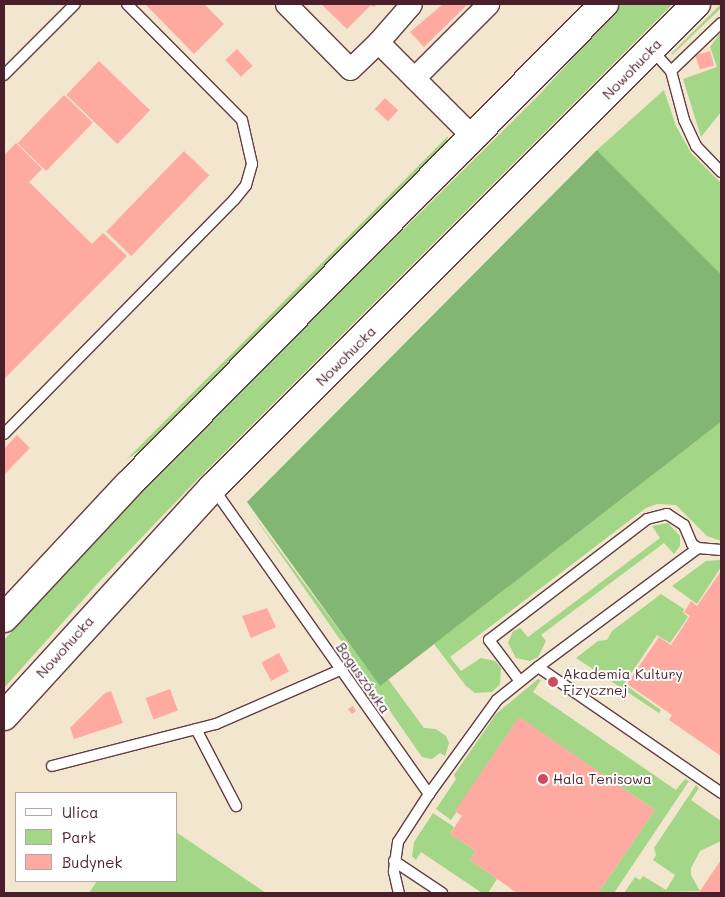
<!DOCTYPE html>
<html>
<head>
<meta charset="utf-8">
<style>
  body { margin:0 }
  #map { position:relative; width:725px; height:897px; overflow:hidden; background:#f3e6ce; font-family:Mali,sans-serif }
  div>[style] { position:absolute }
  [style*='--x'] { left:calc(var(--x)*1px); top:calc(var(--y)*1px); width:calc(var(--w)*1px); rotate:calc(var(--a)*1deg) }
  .green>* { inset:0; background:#a3d686 }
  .forest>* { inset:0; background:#82b773 }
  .building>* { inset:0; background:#feaaa1; transform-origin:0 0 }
  .roads { filter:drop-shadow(1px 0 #633d43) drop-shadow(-1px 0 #633d43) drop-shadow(0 1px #633d43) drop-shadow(0 -1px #633d43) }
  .lane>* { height:10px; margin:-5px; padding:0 5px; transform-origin:5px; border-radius:5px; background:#fff }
  .street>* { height:21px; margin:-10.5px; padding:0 10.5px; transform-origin:10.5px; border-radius:10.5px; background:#fff }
  .secondary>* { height:28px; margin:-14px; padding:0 14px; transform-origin:14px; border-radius:14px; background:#fff }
  .dots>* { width:14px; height:14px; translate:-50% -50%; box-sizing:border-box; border:2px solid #fff; border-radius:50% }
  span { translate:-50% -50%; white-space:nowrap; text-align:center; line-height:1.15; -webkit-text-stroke:4px #fff; paint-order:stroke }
  .street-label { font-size:14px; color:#4a1f2b }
  .poi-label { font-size:14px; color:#4a1f2b }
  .left { translate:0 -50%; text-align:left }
  .frame { position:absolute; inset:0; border:5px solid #4a1f2b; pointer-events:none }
  .legend { position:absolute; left:15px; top:792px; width:162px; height:90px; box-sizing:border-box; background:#fff; border:1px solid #b7a5aa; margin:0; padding:6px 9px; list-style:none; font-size:15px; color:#4a1f2b }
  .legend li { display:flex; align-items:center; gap:10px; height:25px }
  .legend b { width:25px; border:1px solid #b7a5aa }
</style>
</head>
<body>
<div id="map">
  <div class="green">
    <i style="clip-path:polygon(622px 4px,673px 4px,192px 485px,98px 583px,4px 688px,4px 640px,179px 452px,539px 95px)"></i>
    <i style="clip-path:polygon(721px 4px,721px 8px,672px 55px,671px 54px)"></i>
    <i style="clip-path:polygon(721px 32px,721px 112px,701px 137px,683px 79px,717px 67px,710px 47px)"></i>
    <i style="clip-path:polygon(664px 90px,676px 126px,691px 153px,721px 183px,721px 274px,597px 150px)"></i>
    <i style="clip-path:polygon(448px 136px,446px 146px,159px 437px,126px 460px)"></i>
    <i style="clip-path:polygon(721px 422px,721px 541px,707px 536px,676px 505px,657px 504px,646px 508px,450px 657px,461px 671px,481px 658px,495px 661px,501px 668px,500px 684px,492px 692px,475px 693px,466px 686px,434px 644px)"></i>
    <i style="clip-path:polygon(251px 512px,380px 685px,388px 679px,424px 728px,436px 729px,446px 736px,449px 743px,445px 756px,440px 753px,432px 759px,422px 757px)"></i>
    <i style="clip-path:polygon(668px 523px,680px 536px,680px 546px,674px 554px,664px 543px,541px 635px,546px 641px,538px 657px,530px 661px,516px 658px,508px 643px,513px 631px,520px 628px,528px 637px,660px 538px,652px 526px)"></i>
    <i style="clip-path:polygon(721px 560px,721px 567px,697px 604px,672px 586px,706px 561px)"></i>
    <i style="clip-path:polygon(661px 594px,684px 609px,683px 612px,688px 617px,670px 643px,657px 635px,624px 684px,661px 710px,659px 713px,576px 658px,598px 641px,607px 640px,612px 631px)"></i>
    <i style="clip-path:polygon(538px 679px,541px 680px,533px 692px,676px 790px,685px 779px,689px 781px,614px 893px,598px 893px,655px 810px,520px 718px,451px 820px,436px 809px,456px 779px,454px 775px,496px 714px)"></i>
    <i style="clip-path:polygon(696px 785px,699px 788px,691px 800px,721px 821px,721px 841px,700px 851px,691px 868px,691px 875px,700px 891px,624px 893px,635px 877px,640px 880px,643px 876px,666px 890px,675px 875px,653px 860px,656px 855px,654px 848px)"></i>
    <i style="clip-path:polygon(433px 813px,454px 827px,450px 834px,476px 851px,470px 860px,497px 879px,488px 893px,482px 893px,421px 852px,416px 860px,412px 856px,414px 842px)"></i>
    <i style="clip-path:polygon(176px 832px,266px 893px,89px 893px,97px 881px,176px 881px)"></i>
  </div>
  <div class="forest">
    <i style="clip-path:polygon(597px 150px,721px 274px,721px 422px,380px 686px,247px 502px)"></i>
  </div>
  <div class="building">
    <i style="clip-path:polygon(145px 4px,204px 4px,224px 24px,194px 54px)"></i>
    <i style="clip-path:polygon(321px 4px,377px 4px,374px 7px,371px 5px,347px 29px)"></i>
    <i style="clip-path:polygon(443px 4px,468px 4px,424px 47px,410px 32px)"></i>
    <i style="left:237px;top:49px;width:23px;height:16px;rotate:47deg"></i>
    <i style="left:710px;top:51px;width:15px;height:15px;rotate:74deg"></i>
    <i style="left:99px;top:61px;width:71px;height:47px;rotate:44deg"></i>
    <i style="left:64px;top:95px;width:40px;height:67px;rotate:44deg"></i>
    <i style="left:385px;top:98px;width:18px;height:15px;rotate:43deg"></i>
    <i style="clip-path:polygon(16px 143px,42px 169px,29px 182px,92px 244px,103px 233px,127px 256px,4px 379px,4px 155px)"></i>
    <i style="left:184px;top:151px;width:35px;height:112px;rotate:44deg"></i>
    <i style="clip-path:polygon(17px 435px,30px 448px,4px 475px,4px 449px)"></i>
    <i style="clip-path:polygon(721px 571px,721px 756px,669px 720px,672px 715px,627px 684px,659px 637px,671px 645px,690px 616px,684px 612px,691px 601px,697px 606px)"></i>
    <i style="clip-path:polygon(267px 608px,276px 627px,251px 638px,242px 616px)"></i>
    <i style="left:279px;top:653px;width:21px;height:20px;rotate:62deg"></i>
    <i style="left:170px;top:689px;width:23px;height:26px;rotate:70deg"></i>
    <i style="clip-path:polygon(111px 691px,123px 723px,74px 739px,70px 728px,105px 693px)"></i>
    <i style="clip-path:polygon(353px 706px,356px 711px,352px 714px,348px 709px)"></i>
    <i style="clip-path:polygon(519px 717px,655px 810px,598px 893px,517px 893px,470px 860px,476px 851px,450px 834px,462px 816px,455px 811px)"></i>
    <i style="clip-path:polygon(721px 860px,721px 893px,698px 893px,700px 891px)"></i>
  </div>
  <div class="roads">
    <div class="lane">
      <i style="--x:652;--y:50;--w:28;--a:48"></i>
      <i style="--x:671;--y:71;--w:51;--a:75.1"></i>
      <i style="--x:684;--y:120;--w:29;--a:65"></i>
      <i style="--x:696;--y:146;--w:36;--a:46"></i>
      <i style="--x:671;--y:71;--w:69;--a:-43.8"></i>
      <i style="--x:4;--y:75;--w:100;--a:-45"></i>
      <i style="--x:4;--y:434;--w:328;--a:-45.5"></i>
      <i style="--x:234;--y:200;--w:19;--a:-51"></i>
      <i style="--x:246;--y:185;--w:22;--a:-74"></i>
      <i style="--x:252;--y:164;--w:45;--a:-102.8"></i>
      <i style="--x:242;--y:120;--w:163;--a:-134.8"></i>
      <i style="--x:213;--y:488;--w:375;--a:54.8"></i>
      <i style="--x:429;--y:794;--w:57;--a:122.9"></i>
      <i style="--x:398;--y:842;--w:30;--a:98"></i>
      <i style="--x:394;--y:872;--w:22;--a:77"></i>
      <i style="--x:538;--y:667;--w:199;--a:-36.6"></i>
      <i style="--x:519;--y:680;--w:50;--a:-126.9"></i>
      <i style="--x:489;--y:640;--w:199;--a:-37.4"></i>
      <i style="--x:647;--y:519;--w:21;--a:-14"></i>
      <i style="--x:667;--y:514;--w:20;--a:33"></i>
      <i style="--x:684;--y:525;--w:21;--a:67"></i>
      <i style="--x:692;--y:544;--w:7;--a:34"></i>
      <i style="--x:698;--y:548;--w:23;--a:5"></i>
      <i style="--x:196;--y:729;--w:87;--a:62.5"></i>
      <i style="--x:52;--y:766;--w:169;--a:-14.4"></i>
      <i style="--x:216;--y:724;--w:135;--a:-23.5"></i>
      <i style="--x:429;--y:794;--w:116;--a:-54.1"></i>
      <i style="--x:497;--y:700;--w:53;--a:-38.8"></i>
      <i style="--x:538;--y:667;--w:222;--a:34.5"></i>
      <i style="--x:394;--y:861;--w:58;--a:33.7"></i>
    </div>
    <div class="street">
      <i style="--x:286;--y:4;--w:91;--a:45.4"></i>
      <i style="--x:350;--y:69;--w:39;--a:-44"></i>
      <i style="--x:378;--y:42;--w:136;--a:45"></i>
      <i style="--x:378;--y:42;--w:50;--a:-49"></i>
      <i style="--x:414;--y:78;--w:105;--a:-45"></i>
    </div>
    <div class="secondary">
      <i style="--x:4;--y:618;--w:182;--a:-47"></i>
      <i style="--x:128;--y:485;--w:677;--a:-45.3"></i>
      <i style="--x:4;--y:716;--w:310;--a:-47.6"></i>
      <i style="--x:213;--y:487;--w:683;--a:-45"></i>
    </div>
  </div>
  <div class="dots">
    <i style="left:553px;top:682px;background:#d1495b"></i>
    <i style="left:543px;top:779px;background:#d1495b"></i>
  </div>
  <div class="street-label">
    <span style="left:632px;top:69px;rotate:-46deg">Nowohucka</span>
    <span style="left:346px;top:356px;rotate:-45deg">Nowohucka</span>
    <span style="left:65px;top:647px;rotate:-48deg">Nowohucka</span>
    <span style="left:363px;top:678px;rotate:55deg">Boguszówka</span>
  </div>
  <div class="poi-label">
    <span class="left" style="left:563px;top:682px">Akademia Kultury<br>Fizycznej</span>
    <span class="left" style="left:553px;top:779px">Hala Tenisowa</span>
  </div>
  <div class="frame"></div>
  <ul class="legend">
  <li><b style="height:6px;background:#fff"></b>Ulica</li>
  <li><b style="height:14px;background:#a3d686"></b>Park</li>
  <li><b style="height:14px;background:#feaaa1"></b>Budynek</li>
  </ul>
</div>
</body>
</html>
